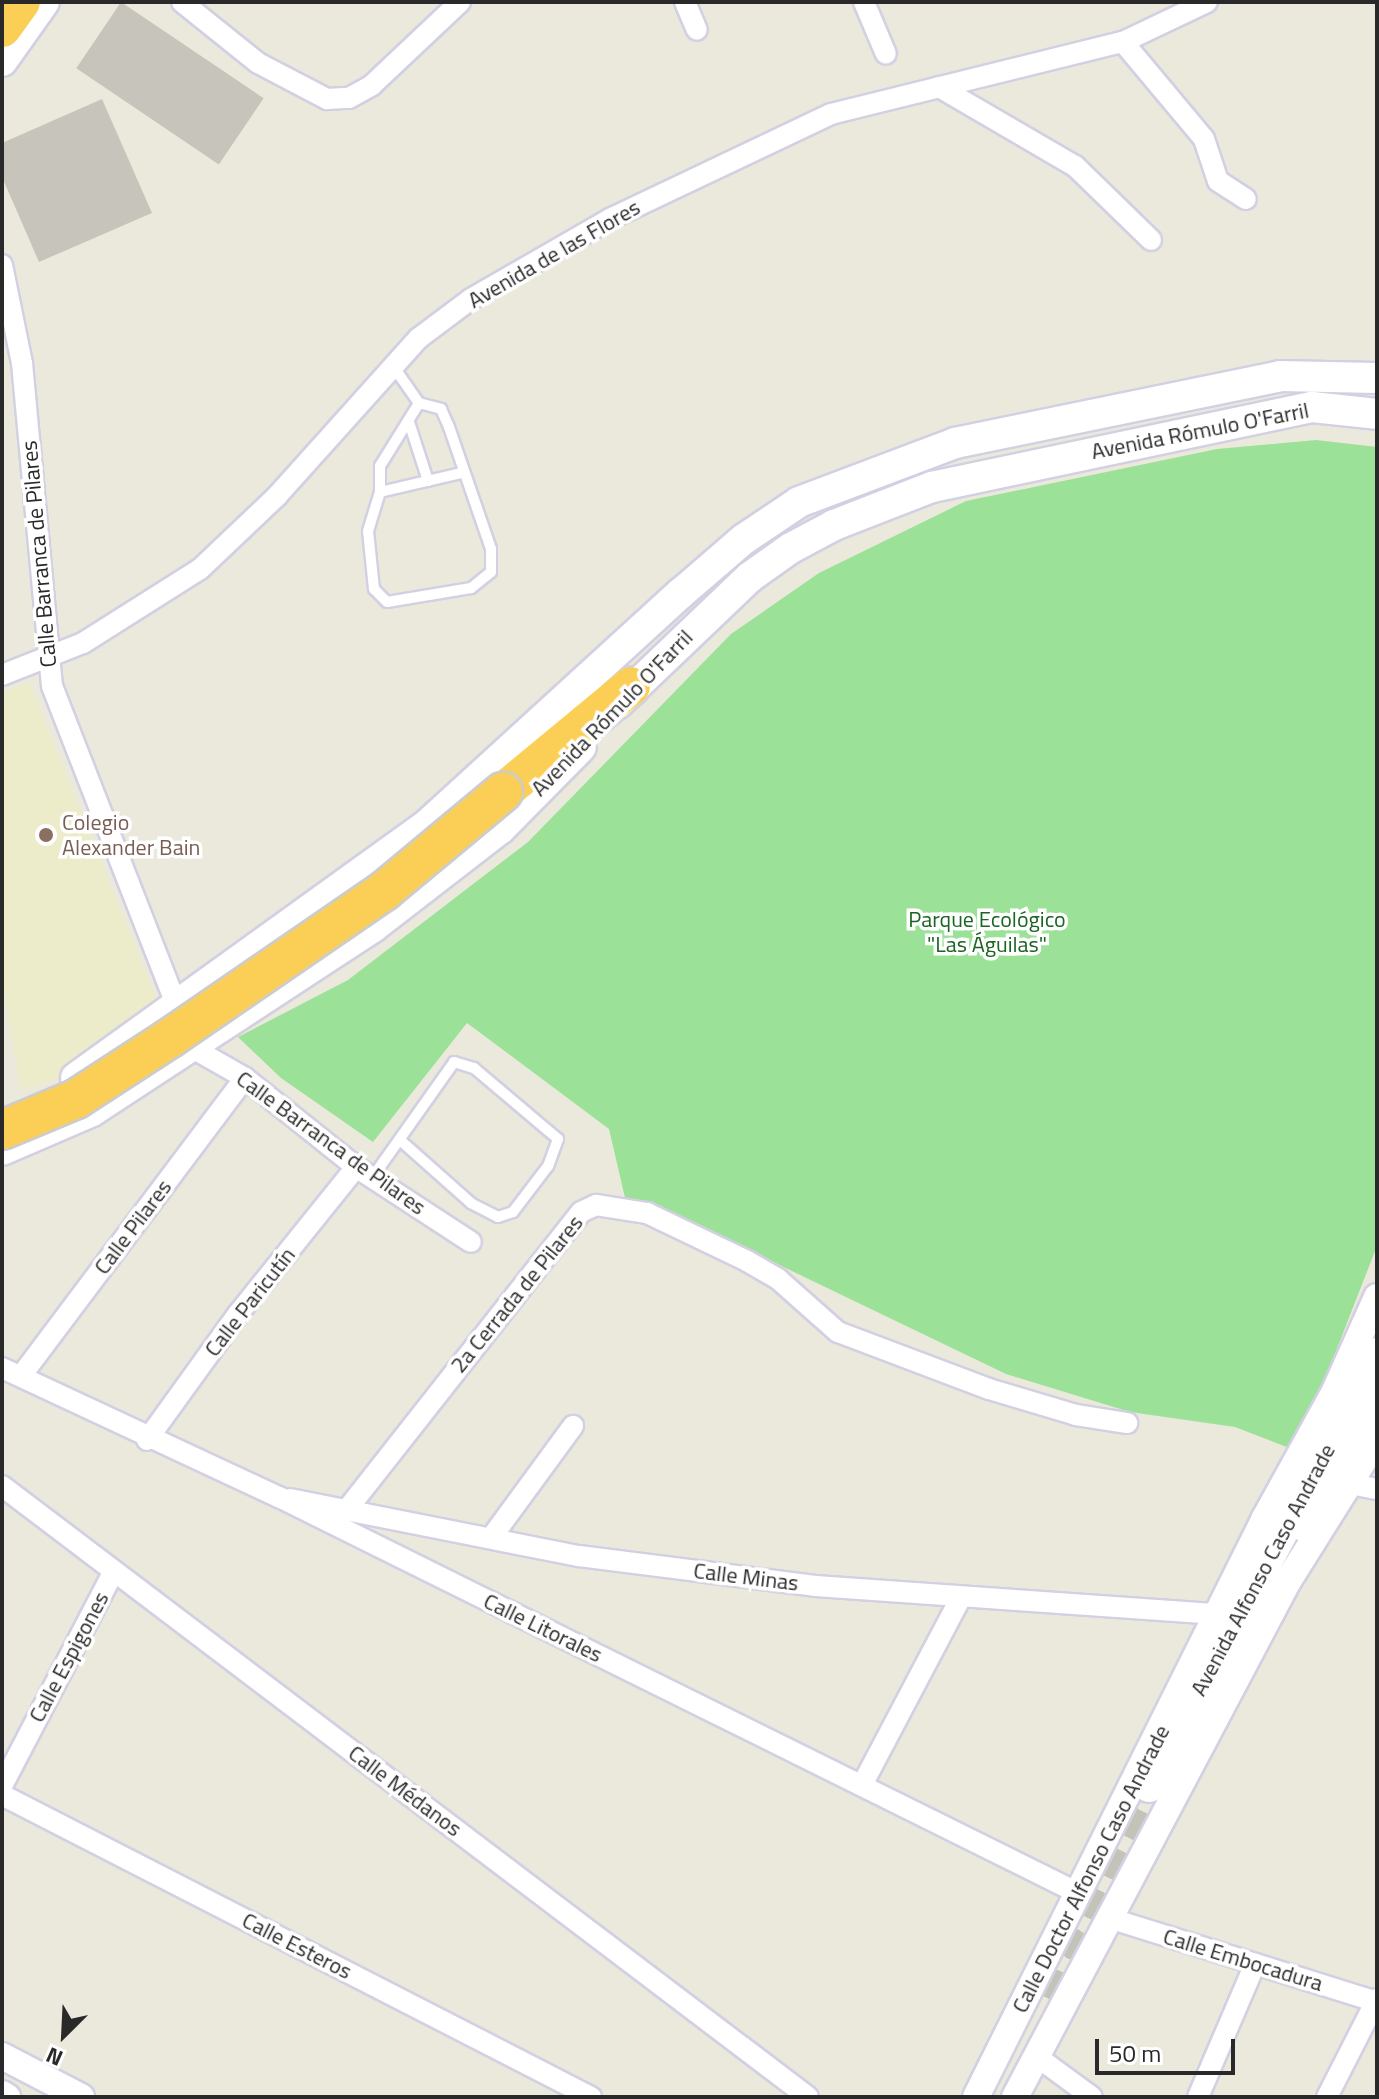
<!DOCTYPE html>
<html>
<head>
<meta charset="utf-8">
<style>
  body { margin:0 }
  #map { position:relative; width:1379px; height:2099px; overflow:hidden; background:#ebe9db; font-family:"Titillium Web",sans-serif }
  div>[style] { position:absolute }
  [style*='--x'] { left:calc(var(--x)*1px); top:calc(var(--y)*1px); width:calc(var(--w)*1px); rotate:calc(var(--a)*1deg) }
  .education>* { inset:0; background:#edecca }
  .green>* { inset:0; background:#9be198 }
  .building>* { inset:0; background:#c7c5bb; transform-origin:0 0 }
  .secondary-tunnel>* { height:30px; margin-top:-15px; transform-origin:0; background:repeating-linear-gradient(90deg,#c4c3b7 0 30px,transparent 0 45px) }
  .roads { filter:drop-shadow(2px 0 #d2d0e2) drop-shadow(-2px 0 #d2d0e2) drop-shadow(0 2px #d2d0e2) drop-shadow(0 -2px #d2d0e2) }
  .service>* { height:10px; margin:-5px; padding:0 5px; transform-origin:5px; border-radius:5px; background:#fff }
  .minor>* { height:20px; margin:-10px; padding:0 10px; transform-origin:10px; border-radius:10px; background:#fff }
  .tertiary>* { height:26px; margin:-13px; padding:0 13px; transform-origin:13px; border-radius:13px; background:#fff }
  .secondary>* { height:30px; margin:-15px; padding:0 15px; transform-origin:15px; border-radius:15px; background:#fff }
  .motorway>* { height:38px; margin:-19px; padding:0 19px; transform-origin:19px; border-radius:19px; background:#fbcf56 }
  .bridges { filter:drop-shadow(2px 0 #ccc) drop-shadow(-2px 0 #ccc) drop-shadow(0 2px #ccc) drop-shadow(0 -2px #ccc) }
  .motorway-bridge>* { height:38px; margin:-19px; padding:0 19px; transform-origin:19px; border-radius:19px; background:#fbcf56 }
  .dots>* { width:22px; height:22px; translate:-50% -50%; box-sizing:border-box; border:4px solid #fff; border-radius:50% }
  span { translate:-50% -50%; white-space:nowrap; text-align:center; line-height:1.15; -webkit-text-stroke:7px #fff; paint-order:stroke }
  .street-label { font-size:22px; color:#292929 }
  .education-label { font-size:22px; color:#785e54 }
  .left { translate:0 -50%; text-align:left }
  .park-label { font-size:22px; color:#1b6422 }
  .frame { position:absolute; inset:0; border:4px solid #292929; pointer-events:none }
  .north { position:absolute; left:24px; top:1995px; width:80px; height:80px; -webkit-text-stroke:6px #fff; paint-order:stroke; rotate:204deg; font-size:22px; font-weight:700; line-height:32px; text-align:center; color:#292929 }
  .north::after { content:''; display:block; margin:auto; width:28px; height:36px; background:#292929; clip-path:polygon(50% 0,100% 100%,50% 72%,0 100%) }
  .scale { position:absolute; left:1095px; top:2039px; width:140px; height:36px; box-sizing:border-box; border:4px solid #292929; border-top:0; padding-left:10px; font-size:24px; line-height:28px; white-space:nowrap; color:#292929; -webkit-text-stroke:6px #fff; paint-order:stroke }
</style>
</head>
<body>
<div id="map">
  <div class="education">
    <i style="clip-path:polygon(29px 682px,156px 999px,58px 1078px,21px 1091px,2px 977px,2px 693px)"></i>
  </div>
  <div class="green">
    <i style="clip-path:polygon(1316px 440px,1377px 447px,1377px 1246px,1297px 1451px,1235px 1427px,1130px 1412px,1006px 1374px,663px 1209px,626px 1202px,609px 1129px,467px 1023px,373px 1142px,281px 1078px,238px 1037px,348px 980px,528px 842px,731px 634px,819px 573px,966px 501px,1217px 449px)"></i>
  </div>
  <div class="building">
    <i style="left:121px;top:2px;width:172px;height:80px;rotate:34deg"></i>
    <i style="clip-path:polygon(102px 99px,152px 213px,39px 262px,2px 177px,2px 143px)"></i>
  </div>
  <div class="secondary-tunnel">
    <i style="--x:1041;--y:1995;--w:234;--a:-62.6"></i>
  </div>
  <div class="roads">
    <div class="service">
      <i style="--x:393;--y:366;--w:45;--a:54.9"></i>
      <i style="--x:419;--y:403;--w:23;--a:15"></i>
      <i style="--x:441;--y:409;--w:20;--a:66"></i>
      <i style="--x:449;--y:427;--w:129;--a:71"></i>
      <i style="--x:491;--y:549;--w:23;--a:90"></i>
      <i style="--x:491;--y:572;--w:26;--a:141"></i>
      <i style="--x:471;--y:588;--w:85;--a:170.5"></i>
      <i style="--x:387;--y:602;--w:18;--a:-135"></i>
      <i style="--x:374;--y:589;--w:58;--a:-95.9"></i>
      <i style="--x:368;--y:531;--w:41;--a:-72.9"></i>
      <i style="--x:380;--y:492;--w:26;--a:-90"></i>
      <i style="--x:380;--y:466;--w:74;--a:-58.2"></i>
      <i style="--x:409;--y:422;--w:62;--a:72.1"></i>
      <i style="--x:380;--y:492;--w:83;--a:-13.2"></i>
      <i style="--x:372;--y:1178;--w:142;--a:-54.7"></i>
      <i style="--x:454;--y:1062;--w:21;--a:17"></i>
      <i style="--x:474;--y:1068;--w:110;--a:40.2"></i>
      <i style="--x:558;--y:1139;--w:29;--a:110"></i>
      <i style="--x:548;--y:1166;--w:58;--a:127.3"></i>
      <i style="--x:513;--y:1212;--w:16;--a:162"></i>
      <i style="--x:498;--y:1217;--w:30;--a:-153"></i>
      <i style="--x:471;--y:1203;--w:95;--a:-138.4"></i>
    </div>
    <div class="minor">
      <i style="--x:182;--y:2;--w:97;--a:38.8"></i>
      <i style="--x:258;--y:63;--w:78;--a:27.6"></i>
      <i style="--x:327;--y:99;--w:22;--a:-3"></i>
      <i style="--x:349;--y:98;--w:26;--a:-29"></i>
      <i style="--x:372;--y:85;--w:121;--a:-43.3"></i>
      <i style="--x:685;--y:2;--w:30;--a:67"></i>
      <i style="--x:864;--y:2;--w:56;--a:67.1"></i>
      <i style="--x:1123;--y:42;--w:126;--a:50.1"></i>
      <i style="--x:1204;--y:139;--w:44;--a:71.6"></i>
      <i style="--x:1218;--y:181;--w:33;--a:33"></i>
      <i style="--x:939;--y:87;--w:157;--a:30.2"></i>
      <i style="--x:1075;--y:166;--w:106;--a:44.2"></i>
      <i style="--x:2;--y:265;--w:100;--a:78.5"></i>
      <i style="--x:22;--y:363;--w:324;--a:84.7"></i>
      <i style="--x:52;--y:686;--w:344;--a:68.7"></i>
      <i style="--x:177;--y:1006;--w:8;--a:104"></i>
      <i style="--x:2;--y:675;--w:87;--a:-21.6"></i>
      <i style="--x:83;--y:643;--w:138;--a:-32.3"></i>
      <i style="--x:200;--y:569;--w:106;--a:-43.5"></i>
      <i style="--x:277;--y:496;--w:212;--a:-48.1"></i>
      <i style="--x:419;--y:338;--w:65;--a:-36.9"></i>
      <i style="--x:471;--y:299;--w:163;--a:-29.9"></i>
      <i style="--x:612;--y:218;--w:242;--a:-25.4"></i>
      <i style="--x:831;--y:114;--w:301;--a:-13.9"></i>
      <i style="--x:1123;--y:42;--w:93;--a:-25.5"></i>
      <i style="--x:182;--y:1042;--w:73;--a:29.7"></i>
      <i style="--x:245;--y:1078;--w:142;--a:38.7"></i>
      <i style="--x:356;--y:1167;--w:137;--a:33.1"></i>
      <i style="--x:2;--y:1368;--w:306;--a:25"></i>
      <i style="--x:279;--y:1497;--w:894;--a:26.36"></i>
      <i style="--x:21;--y:1376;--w:373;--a:-53.1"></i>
      <i style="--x:147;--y:1440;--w:155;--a:-54.2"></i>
      <i style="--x:238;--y:1314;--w:189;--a:-51.2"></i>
      <i style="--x:1351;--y:1484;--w:26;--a:11"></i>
      <i style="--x:2;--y:1486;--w:1011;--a:37.16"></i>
      <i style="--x:290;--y:1499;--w:295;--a:11.2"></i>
      <i style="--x:579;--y:1556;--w:238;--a:7.2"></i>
      <i style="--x:815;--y:1586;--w:404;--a:4"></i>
      <i style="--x:349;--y:1507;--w:375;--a:-51.8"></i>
      <i style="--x:581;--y:1212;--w:17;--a:-25"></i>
      <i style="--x:596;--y:1205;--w:52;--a:8.9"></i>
      <i style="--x:647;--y:1213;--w:111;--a:25.6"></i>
      <i style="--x:747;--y:1261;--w:36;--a:30"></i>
      <i style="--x:778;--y:1279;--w:80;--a:41.5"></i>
      <i style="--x:838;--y:1332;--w:161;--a:20.7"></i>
      <i style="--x:989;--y:1389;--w:91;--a:16.6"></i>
      <i style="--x:1076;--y:1415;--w:52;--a:8.9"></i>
      <i style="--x:491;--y:1538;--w:139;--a:-53.8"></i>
      <i style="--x:862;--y:1785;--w:210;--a:-62.2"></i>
      <i style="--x:2;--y:1786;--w:242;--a:-62.5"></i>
      <i style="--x:2;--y:1795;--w:662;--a:27.15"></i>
      <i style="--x:1109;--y:1918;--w:281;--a:17.4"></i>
      <i style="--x:1036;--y:2056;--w:69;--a:36.2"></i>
      <i style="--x:1198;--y:2097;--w:145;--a:-66.8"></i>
      <i style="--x:1327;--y:2097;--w:110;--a:-63"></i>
    </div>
    <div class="tertiary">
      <i style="--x:2;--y:2056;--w:89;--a:27.4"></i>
      <i style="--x:2;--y:2094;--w:6;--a:31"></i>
      <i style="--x:976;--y:2097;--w:647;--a:-63.47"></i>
      <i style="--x:1265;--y:1518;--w:145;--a:-61.1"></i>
      <i style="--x:1335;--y:1391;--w:103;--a:-65.9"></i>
      <i style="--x:1015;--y:2097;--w:584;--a:-62.12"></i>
      <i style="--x:1288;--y:1581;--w:168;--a:-57.9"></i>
    </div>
    <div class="secondary">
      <i style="--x:2;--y:61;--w:72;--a:-54.6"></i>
      <i style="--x:617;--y:704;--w:184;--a:-43.7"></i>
      <i style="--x:750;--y:577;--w:50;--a:-35.3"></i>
      <i style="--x:791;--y:548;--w:49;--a:-28.1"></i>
      <i style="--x:834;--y:525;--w:105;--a:-21.2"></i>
      <i style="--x:932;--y:487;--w:388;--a:-11.9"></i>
      <i style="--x:1312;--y:407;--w:65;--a:6.1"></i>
      <i style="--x:76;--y:1078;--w:434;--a:-35.8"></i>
      <i style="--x:428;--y:824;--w:341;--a:-42.4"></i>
      <i style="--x:680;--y:594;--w:84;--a:-40.7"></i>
      <i style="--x:744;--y:539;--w:66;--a:-33.9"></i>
      <i style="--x:799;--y:502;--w:167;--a:-20.7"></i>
      <i style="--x:955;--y:443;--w:332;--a:-11.6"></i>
      <i style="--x:1280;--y:376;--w:97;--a:1.2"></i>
      <i style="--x:2;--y:1150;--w:98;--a:-23.4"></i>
      <i style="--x:92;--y:1111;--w:336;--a:-33.2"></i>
      <i style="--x:373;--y:927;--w:160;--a:-37.7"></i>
      <i style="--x:500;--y:829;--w:115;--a:-45.4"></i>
      <i style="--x:1305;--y:1527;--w:145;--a:-60.3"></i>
      <i style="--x:1149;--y:1787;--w:490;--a:-62.3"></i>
    </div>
    <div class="motorway">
      <i style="--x:2;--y:28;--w:32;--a:-54"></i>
      <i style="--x:503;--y:792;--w:166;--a:-39.6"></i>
    </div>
  </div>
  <div class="bridges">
    <div class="motorway-bridge">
      <i style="--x:2;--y:1130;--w:80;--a:-22.7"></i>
      <i style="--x:76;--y:1099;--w:112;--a:-33"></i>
      <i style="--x:170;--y:1038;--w:260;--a:-34.5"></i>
      <i style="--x:384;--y:891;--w:155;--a:-39.8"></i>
    </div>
  </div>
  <div class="dots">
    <i style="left:46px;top:835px;background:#8d6e63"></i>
  </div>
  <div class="street-label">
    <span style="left:554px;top:254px;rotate:-30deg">Avenida de las Flores</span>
    <span style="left:1200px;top:431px;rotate:-11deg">Avenida Rómulo O'Farril</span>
    <span style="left:39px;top:554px;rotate:-95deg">Calle Barranca de Pilares</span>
    <span style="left:612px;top:713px;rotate:-46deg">Avenida Rómulo O'Farril</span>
    <span style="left:331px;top:1143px;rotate:36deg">Calle Barranca de Pilares</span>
    <span style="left:133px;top:1227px;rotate:-53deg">Calle Pilares</span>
    <span style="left:517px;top:1294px;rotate:-51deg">2a Cerrada de Pilares</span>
    <span style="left:250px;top:1302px;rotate:-52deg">Calle Paricutín</span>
    <span style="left:1263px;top:1570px;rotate:-62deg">Avenida Alfonso Caso Andrade</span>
    <span style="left:746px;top:1577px;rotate:7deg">Calle Minas</span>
    <span style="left:543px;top:1628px;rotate:26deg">Calle Litorales</span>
    <span style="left:69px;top:1657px;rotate:-62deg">Calle Espigones</span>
    <span style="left:405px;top:1791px;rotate:37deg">Calle Médanos</span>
    <span style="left:1091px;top:1869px;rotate:-63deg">Calle Doctor Alfonso Caso Andrade</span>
    <span style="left:297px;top:1946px;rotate:27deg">Calle Esteros</span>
    <span style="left:1243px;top:1960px;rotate:17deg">Calle Embocadura</span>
  </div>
  <div class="education-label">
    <span class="left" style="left:62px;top:835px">Colegio<br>Alexander Bain</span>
  </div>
  <div class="park-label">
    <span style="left:987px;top:932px">Parque Ecológico<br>"Las Águilas"</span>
  </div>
  <div class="frame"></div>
  <div class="north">N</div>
  <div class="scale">50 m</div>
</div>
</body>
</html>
